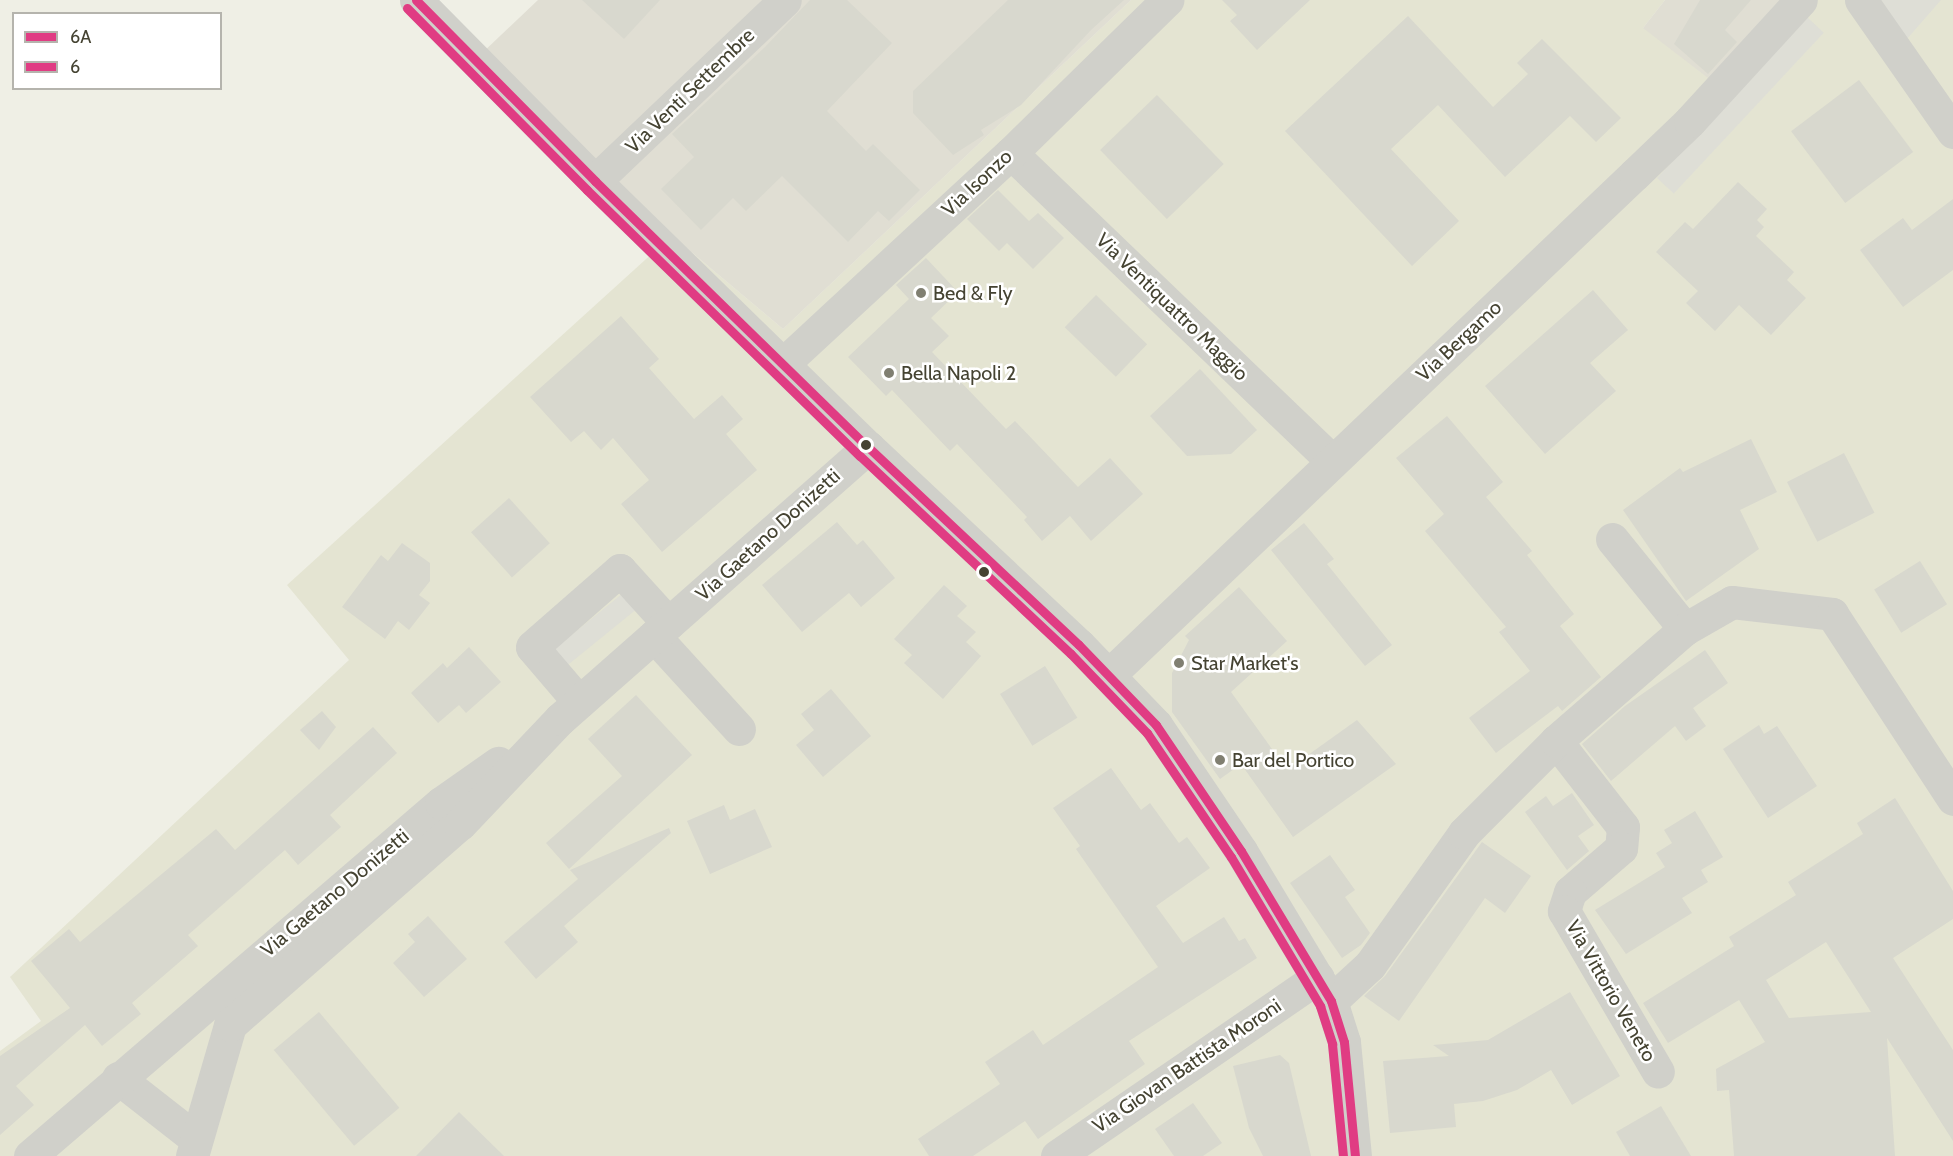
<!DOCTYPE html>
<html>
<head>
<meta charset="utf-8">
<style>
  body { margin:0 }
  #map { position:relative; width:1953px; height:1156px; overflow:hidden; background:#efefe5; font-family:Cabin,sans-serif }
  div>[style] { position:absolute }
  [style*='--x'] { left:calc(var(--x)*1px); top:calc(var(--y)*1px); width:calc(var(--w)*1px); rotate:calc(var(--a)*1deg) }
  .residential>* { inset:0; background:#e4e4d2 }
  .industrial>* { inset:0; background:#e0ded3 }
  .parking>* { inset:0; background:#deded6; transform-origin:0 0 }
  .building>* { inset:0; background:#d8d8ce; transform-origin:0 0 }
  .minor>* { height:33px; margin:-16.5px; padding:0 16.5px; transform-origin:16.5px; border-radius:16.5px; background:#d0d0ca }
  .bus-1>* { height:9px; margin:-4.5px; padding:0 4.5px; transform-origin:4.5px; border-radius:4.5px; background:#e03c83 }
  .bus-2>* { height:9px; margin:-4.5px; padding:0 4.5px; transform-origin:4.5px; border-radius:4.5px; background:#e03c83 }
  .dots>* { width:16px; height:16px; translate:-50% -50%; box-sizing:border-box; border:3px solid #fff; border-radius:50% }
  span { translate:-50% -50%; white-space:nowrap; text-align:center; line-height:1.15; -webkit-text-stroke:5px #fff; paint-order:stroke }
  .street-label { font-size:20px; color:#454332 }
  .poi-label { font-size:20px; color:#454332 }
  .left { translate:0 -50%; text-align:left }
  .legend { position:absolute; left:12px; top:12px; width:210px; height:78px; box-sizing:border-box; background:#fff; border:2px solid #b5b4ad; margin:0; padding:8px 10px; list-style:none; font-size:18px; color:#454332 }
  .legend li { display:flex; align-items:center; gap:12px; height:30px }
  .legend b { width:30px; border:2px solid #b5b4ad }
</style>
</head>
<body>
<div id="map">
  <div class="residential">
    <i style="clip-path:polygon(1131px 0,1665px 0,1643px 28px,1799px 0,1953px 0,1953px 1156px,0 1156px,0 1051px,41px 1021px,10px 977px,349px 660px,287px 585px,656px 250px,670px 234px,783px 329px)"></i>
  </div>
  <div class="industrial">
    <i style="clip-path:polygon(538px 0,1131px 0,783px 329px,670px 234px,479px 56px)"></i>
    <i style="clip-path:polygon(1665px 0,1799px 0,1716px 84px,1643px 28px)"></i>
  </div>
  <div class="parking">
    <i style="clip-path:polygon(1876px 0,1941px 0,1906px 40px)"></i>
    <i style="left:1807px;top:17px;width:23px;height:220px;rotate:43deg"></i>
    <i style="left:622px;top:594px;width:21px;height:92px;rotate:51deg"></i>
  </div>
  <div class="building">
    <i style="clip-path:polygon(582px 0,660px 0,624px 39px)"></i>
    <i style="clip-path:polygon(810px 0,847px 0,892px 43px,827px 111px,866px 151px,873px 144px,920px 190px,889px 221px,878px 211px,848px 242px,782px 176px,746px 211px,733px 198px,701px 230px,661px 189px,694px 157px,672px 134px,765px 47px)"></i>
    <i style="clip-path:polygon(1008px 0,1124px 0,1091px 30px,1021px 105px,981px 130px,984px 135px,953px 155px,913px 113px,913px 91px)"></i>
    <i style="clip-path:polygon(1222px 0,1310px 0,1257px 50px,1230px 21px,1237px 15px)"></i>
    <i style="clip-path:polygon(1700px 0,1751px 0,1725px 30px,1737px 42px,1708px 74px,1674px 44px)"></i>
    <i style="clip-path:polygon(1408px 16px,1493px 107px,1528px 74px,1517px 63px,1542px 39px,1621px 118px,1596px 142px,1570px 116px,1505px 177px,1438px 105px,1391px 149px,1459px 221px,1412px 266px,1285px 131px)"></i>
    <i style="left:1859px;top:80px;width:90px;height:85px;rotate:53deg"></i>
    <i style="left:1157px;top:95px;width:96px;height:79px;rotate:46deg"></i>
    <i style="clip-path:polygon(1738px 182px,1767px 209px,1757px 220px,1764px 227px,1756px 236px,1794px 272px,1787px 280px,1806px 298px,1771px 335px,1739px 305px,1715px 331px,1686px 303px,1698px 291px,1656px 252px,1685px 222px,1693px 229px)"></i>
    <i style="clip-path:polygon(998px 190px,1029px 221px,1038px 213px,1064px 238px,1033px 269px,1007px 243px,999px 251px,967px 219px)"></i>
    <i style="clip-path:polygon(1953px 199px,1953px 270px,1903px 307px,1860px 250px,1903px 218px,1912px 230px)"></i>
    <i style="clip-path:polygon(926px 258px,958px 292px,931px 318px,949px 336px,932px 352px,1006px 429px,1015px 421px,1078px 487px,1110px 458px,1143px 494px,1091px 541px,1070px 516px,1042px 541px,1024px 520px,1027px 517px,957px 444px,950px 451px,892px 390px,886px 396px,848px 357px,909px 299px,896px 285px)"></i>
    <i style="clip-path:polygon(1593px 290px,1628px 330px,1590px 363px,1616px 391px,1545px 454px,1485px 386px)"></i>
    <i style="left:1096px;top:295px;width:71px;height:45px;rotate:44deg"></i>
    <i style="clip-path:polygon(621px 316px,659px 359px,649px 368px,694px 419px,722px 395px,743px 419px,726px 434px,757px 470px,662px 552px,621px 504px,649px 480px,613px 438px,601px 450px,584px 431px,571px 442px,530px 397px)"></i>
    <i style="clip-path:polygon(1200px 369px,1257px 430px,1231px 454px,1187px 456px,1150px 416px)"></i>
    <i style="clip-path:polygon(1447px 416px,1503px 482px,1486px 497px,1532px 551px,1527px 555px,1574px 614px,1560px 626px,1601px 677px,1562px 711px,1558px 706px,1496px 753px,1469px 718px,1530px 671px,1499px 632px,1506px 627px,1425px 531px,1444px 514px,1396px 458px)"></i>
    <i style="clip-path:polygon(1751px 439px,1777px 492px,1740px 510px,1759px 549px,1686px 601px,1623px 510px,1680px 468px,1683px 472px)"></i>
    <i style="left:1844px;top:453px;width:67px;height:64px;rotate:63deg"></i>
    <i style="left:509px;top:498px;width:61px;height:51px;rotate:48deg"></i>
    <i style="clip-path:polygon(837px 522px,857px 545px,863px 540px,895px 578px,861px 607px,849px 593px,802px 632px,762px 585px)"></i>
    <i style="clip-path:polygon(1304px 523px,1334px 559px,1327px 564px,1392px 645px,1365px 666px,1271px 550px)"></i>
    <i style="clip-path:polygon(402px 543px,430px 563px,430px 581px,419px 595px,430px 603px,409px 630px,398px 621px,385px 639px,342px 607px,381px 555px,388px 561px)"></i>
    <i style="left:1920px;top:561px;width:51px;height:54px;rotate:58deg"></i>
    <i style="clip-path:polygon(944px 585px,967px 606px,957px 616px,976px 632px,966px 642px,981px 656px,943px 699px,904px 663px,912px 655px,894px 639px)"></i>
    <i style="clip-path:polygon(1239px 587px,1287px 641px,1231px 692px,1287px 770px,1357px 720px,1396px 764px,1293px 837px,1241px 764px,1220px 779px,1172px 712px,1172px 673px,1189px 640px,1185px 636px)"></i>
    <i style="clip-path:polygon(469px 647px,501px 682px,466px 713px,459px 705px,438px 723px,411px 693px,443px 663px,447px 668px)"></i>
    <i style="clip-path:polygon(1705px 650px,1728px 683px,1693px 708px,1706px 726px,1686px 741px,1675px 726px,1611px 781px,1582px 744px,1625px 706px)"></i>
    <i style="left:1045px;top:666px;width:61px;height:53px;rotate:58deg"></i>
    <i style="clip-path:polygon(831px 689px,871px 736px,823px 777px,796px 745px,814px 730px,801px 714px)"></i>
    <i style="clip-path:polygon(636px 695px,692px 755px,569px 869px,546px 843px,622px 776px,588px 739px)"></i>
    <i style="clip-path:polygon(322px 711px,336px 727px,319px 750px,300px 730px)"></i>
    <i style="clip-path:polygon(1759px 725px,1764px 734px,1777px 726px,1817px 786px,1768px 818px,1723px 749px)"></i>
    <i style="clip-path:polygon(373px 727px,397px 753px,330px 815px,341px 827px,298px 865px,285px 850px,188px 935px,198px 946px,132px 1003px,141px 1014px,102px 1046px,85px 1025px,16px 1086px,34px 1105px,0 1135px,0 1056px,70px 1008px,31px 961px,69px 929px,80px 942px,216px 829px,235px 850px)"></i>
    <i style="clip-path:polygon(1111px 768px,1141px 810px,1150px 803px,1179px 843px,1187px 837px,1210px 868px,1156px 906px,1183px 943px,1224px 917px,1239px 941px,1245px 938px,1257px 958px,1129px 1041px,1145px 1064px,1038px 1139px,1025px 1121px,973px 1156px,929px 1156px,918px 1139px,1000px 1084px,985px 1062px,1033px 1030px,1043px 1045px,1158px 967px,1076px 849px,1080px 846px,1053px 808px)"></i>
    <i style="clip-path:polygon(1572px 793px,1594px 825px,1578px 836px,1589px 851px,1567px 870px,1525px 812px,1546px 796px,1553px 806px)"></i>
    <i style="clip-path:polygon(evenodd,1895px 798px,1953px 891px,1953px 919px,1893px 958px,1953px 1050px,1953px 1141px,1887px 1038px,1895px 1156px,1734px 1156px,1729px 1090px,1717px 1091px,1716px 1069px,1765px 1042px,1739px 1000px,1668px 1043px,1643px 1003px,1734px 946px,1729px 937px,1796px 895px,1788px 882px,1863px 834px,1857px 823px,1895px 798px,1826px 942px,1871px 1012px,1789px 1018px,1766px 980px,1826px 942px)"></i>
    <i style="clip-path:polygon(724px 805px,730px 820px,755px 809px,772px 847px,710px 874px,687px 821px)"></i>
    <i style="clip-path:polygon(1695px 811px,1723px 857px,1701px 870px,1708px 882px,1682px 898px,1692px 913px,1626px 954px,1595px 910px,1665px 867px,1656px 853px,1672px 843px,1664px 830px)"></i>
    <i style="clip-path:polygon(669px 828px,671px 833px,564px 926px,578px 942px,536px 979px,504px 942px,578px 879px,570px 870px)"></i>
    <i style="clip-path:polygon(1482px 842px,1531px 876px,1505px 913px,1485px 898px,1399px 1021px,1364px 996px,1385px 976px)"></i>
    <i style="clip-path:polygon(1330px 855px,1355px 890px,1345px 897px,1370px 933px,1361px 945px,1342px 958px,1290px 883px)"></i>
    <i style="clip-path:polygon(428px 916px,467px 959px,424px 997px,393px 963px,415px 942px,408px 934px)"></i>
    <i style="clip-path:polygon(1570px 992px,1620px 1076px,1572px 1105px,1551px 1070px,1517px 1090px,1483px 1101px,1454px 1104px,1456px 1127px,1390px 1133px,1383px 1061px,1449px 1056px,1433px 1045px,1488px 1040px)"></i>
    <i style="left:319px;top:1012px;width:125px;height:59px;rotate:50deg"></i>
    <i style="clip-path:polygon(1280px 1055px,1289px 1063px,1311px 1156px,1263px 1156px,1249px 1128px,1233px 1066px)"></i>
    <i style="clip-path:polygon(1193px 1103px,1222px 1143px,1203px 1156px,1174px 1156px,1155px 1129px)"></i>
    <i style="clip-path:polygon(1661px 1106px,1691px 1156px,1630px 1156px,1616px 1132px)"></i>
    <i style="clip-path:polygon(459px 1112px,504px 1156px,416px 1156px)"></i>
  </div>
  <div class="minor">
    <i style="--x:416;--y:0;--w:255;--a:45.3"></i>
    <i style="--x:595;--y:181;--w:381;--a:44.3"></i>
    <i style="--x:868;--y:447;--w:289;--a:43.2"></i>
    <i style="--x:1079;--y:645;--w:111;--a:46.1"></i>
    <i style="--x:1156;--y:725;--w:152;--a:56"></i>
    <i style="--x:1241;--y:851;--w:175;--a:59"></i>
    <i style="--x:1331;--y:1001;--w:43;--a:72.4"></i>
    <i style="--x:1344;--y:1042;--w:115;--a:84.5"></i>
    <i style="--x:1861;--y:0;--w:161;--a:55.1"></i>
    <i style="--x:1011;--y:153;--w:445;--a:43.8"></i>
    <i style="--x:595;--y:181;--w:262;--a:-43.6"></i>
    <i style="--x:784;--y:363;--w:309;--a:-42.8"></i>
    <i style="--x:1011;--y:153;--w:219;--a:-44.4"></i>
    <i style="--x:1612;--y:539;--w:116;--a:51"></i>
    <i style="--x:654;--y:636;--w:126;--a:47.6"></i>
    <i style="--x:1109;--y:675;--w:726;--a:-43.61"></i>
    <i style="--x:1635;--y:174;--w:76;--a:-43.9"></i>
    <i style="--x:1690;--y:121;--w:164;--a:-47.5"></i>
    <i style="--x:579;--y:702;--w:72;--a:-130.5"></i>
    <i style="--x:532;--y:647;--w:117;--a:-41.2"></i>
    <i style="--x:620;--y:570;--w:72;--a:47.8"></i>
    <i style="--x:1556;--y:741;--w:109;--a:52.1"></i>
    <i style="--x:1623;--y:827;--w:21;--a:95"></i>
    <i style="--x:1621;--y:848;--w:67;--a:139.2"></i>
    <i style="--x:1570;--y:892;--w:20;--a:108"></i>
    <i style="--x:1564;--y:911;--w:186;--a:59.7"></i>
    <i style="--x:1331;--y:1001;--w:53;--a:-42.7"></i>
    <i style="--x:1370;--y:965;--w:162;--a:-54.5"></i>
    <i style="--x:1464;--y:833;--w:130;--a:-45"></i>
    <i style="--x:1556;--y:741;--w:171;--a:-41"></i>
    <i style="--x:1685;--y:629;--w:54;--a:-29.9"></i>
    <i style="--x:1732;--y:602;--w:101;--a:6.8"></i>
    <i style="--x:1832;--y:614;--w:221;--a:56.8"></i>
    <i style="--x:118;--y:1078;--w:99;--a:38"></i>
    <i style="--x:30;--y:1156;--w:542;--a:-40.66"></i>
    <i style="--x:441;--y:803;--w:70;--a:-35.1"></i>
    <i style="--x:192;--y:1156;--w:136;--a:-73.8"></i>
    <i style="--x:230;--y:1025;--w:305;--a:-41.2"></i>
    <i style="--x:460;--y:824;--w:145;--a:-46.4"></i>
    <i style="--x:560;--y:719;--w:411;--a:-41.4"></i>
    <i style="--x:1057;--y:1156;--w:316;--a:-34.4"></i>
  </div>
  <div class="bus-1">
    <i style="--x:416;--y:0;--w:255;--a:45.3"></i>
    <i style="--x:595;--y:181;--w:381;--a:44.3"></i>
    <i style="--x:868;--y:447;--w:289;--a:43.2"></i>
    <i style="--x:1079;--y:645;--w:111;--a:46.1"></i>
    <i style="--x:1156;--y:725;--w:152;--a:56"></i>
    <i style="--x:1241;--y:851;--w:175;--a:59"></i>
    <i style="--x:1331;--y:1001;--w:43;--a:72.4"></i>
    <i style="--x:1344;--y:1042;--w:115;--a:84.5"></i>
  </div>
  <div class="bus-2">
    <i style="--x:407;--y:8;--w:256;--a:45.3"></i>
    <i style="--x:587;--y:190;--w:381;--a:44.3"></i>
    <i style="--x:860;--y:456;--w:289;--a:43.2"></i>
    <i style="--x:1071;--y:654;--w:110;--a:46.1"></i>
    <i style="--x:1147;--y:733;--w:150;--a:55.9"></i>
    <i style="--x:1231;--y:857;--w:174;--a:59.1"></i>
    <i style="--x:1320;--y:1006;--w:40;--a:72"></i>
    <i style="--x:1332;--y:1044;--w:113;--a:84.4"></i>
  </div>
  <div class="dots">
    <i style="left:921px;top:293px;background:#807f71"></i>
    <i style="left:889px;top:373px;background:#807f71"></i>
    <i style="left:866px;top:445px;background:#454332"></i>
    <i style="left:984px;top:572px;background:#454332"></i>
    <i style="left:1179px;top:663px;background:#807f71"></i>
    <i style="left:1220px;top:760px;background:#807f71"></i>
  </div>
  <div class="street-label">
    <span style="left:690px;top:91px;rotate:-44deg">Via Venti Settembre</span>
    <span style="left:977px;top:183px;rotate:-43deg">Via Isonzo</span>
    <span style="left:1172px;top:307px;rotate:44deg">Via Ventiquattro Maggio</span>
    <span style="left:1459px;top:341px;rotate:-43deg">Via Bergamo</span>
    <span style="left:768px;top:535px;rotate:-42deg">Via Gaetano Donizetti</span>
    <span style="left:335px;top:893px;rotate:-40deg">Via Gaetano Donizetti</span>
    <span style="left:1611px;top:991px;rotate:60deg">Via Vittorio Veneto</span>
    <span style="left:1187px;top:1066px;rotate:-34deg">Via Giovan Battista Moroni</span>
  </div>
  <div class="poi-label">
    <span class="left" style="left:933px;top:293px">Bed &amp; Fly</span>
    <span class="left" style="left:901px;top:373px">Bella Napoli 2</span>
    <span class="left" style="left:1191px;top:663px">Star Market's</span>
    <span class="left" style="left:1232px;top:760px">Bar del Portico</span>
  </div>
  <ul class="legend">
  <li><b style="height:8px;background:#e03c83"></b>6A</li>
  <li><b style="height:8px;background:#e03c83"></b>6</li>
  </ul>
</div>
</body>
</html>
